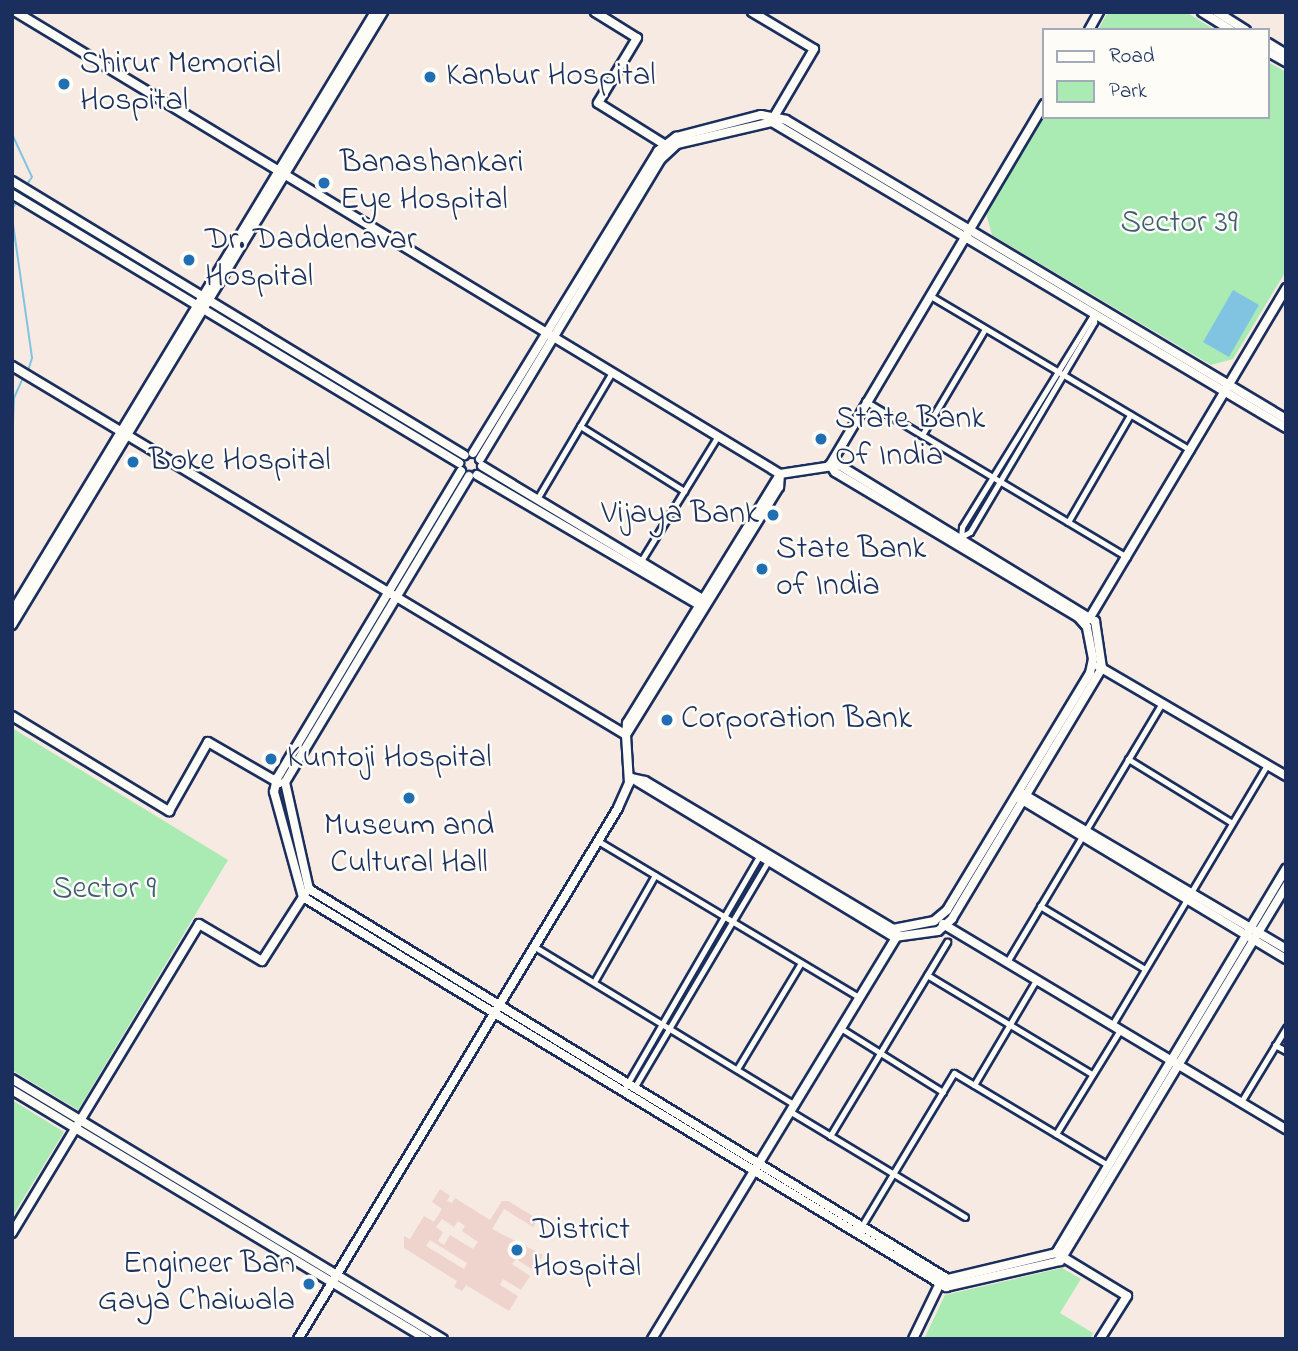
<!DOCTYPE html>
<html>
<head>
<meta charset="utf-8">
<style>
  body { margin:0 }
  #map { position:relative; width:1298px; height:1351px; overflow:hidden; background:#f6eae3; font-family:"Indie Flower",sans-serif }
  div>[style] { position:absolute }
  [style*='--x'] { left:calc(var(--x)*1px); top:calc(var(--y)*1px); width:calc(var(--w)*1px); rotate:calc(var(--a)*1deg) }
  .built>* { inset:0; background:#eed4cc }
  .green>* { inset:0; background:#aaebb4 }
  .water>* { inset:0; background:#81c4e2; transform-origin:0 0 }
  .stream>* { height:2px; margin:-1px; padding:0 1px; transform-origin:1px; border-radius:1px; background:#81c4e2 }
  .roads { filter:drop-shadow(2px 0 #1b2f5e) drop-shadow(-2px 0 #1b2f5e) drop-shadow(0 2px #1b2f5e) drop-shadow(0 -2px #1b2f5e) }
  .street>* { height:5px; margin:-2.5px; padding:0 2.5px; transform-origin:2.5px; border-radius:2.5px; background:#fdfcf7 }
  .secondary>* { height:8px; margin:-4px; padding:0 4px; transform-origin:4px; border-radius:4px; background:#fdfcf7 }
  .dots>* { width:19px; height:19px; translate:-50% -50%; box-sizing:border-box; border:4px solid #fdfcf7; border-radius:50% }
  span { translate:-50% -50%; white-space:nowrap; text-align:center; line-height:1.15; -webkit-text-stroke:5px #fdfcf7; paint-order:stroke }
  .poi-label { font-size:32px; color:#1b2f5e }
  .left { translate:0 -50%; text-align:left }
  .right { translate:-100% -50%; text-align:right }
  .park-label { font-size:32px; color:#3f5e74 }
  .frame { position:absolute; inset:0; border:14px solid #1b2f5e; pointer-events:none }
  .legend { position:absolute; left:1042px; top:28px; width:228px; height:91px; box-sizing:border-box; background:#fdfcf7; border:2px solid #a3aaba; margin:0; padding:9px 12px; list-style:none; font-size:21px; color:#1b2f5e }
  .legend li { display:flex; align-items:center; gap:14px; height:35px }
  .legend b { width:35px; border:2px solid #a3aaba }
</style>
</head>
<body>
<div id="map">
  <div class="built">
    <i style="clip-path:polygon(evenodd,440px 1189px,450px 1196px,447px 1201px,452px 1203px,455px 1198px,490px 1220px,502px 1201px,508px 1201px,538px 1219px,533px 1227px,504px 1209px,492px 1229px,543px 1255px,533px 1270px,516px 1259px,512px 1264px,530px 1276px,521px 1290px,503px 1279px,500px 1285px,518px 1296px,509px 1311px,466px 1285px,462px 1291px,454px 1287px,457px 1281px,404px 1248px,404px 1236px,410px 1239px,424px 1216px,434px 1222px,442px 1209px,432px 1202px,440px 1189px,442px 1219px,454px 1227px,458px 1221px,465px 1226px,462px 1231px,478px 1242px,473px 1249px,450px 1235px,444px 1245px,438px 1241px,443px 1232px,436px 1227px,442px 1219px,440px 1189px,430px 1240px,467px 1263px,464px 1269px,426px 1246px,430px 1240px)"></i>
  </div>
  <div class="green">
    <i style="clip-path:polygon(1108px 12px,1186px 12px,1215px 30px,1098px 30px)"></i>
    <i style="clip-path:polygon(1268px 62px,1286px 72px,1286px 271px,1233px 359px,1211px 365px,992px 235px,986px 213px,1044px 117px,1268px 117px)"></i>
    <i style="clip-path:polygon(12px 728px,228px 860px,78px 1110px,12px 1070px)"></i>
    <i style="clip-path:polygon(12px 1100px,64px 1132px,12px 1217px)"></i>
    <i style="clip-path:polygon(1062px 1268px,1081px 1279px,1060px 1313px,1093px 1333px,1090px 1339px,924px 1339px,945px 1295px)"></i>
  </div>
  <div class="water">
    <i style="left:1233px;top:290px;width:30px;height:60px;rotate:30deg"></i>
  </div>
  <div class="stream">
    <i style="--x:12;--y:134;--w:47;--a:65.1"></i>
    <i style="--x:32;--y:177;--w:11;--a:124"></i>
    <i style="--x:12;--y:209;--w:11;--a:-56"></i>
    <i style="--x:12;--y:217;--w:142;--a:81.9"></i>
    <i style="--x:32;--y:358;--w:14;--a:107"></i>
    <i style="--x:12;--y:445;--w:47;--a:-87.6"></i>
    <i style="--x:14;--y:398;--w:22;--a:-66"></i>
  </div>
  <div class="roads">
    <div class="street">
      <i style="--x:929;--y:295;--w:304;--a:30.7"></i>
      <i style="--x:865;--y:401;--w:305;--a:30.8"></i>
      <i style="--x:580;--y:426;--w:123;--a:32"></i>
      <i style="--x:922;--y:435;--w:123;--a:-59.3"></i>
      <i style="--x:537;--y:499;--w:147;--a:-59.4"></i>
      <i style="--x:1068;--y:522;--w:124;--a:-59.9"></i>
      <i style="--x:961;--y:537;--w:10;--a:-29"></i>
      <i style="--x:970;--y:532;--w:244;--a:-59.4"></i>
      <i style="--x:1094;--y:322;--w:9;--a:-90"></i>
      <i style="--x:961;--y:537;--w:10;--a:-84"></i>
      <i style="--x:962;--y:527;--w:251;--a:-58.3"></i>
      <i style="--x:641;--y:561;--w:147;--a:-58.4"></i>
      <i style="--x:1128;--y:759;--w:122;--a:31.6"></i>
      <i style="--x:598;--y:841;--w:305;--a:30.9"></i>
      <i style="--x:1040;--y:906;--w:122;--a:31"></i>
      <i style="--x:535;--y:947;--w:304;--a:31.3"></i>
      <i style="--x:1007;--y:962;--w:302;--a:-59.1"></i>
      <i style="--x:927;--y:975;--w:192;--a:31"></i>
      <i style="--x:594;--y:982;--w:123;--a:-60.3"></i>
      <i style="--x:1112;--y:1025;--w:303;--a:-59.2"></i>
      <i style="--x:842;--y:1029;--w:119;--a:32"></i>
      <i style="--x:1275;--y:1045;--w:13;--a:29"></i>
      <i style="--x:737;--y:1069;--w:124;--a:-58.9"></i>
      <i style="--x:974;--y:1085;--w:122;--a:-59.4"></i>
      <i style="--x:626;--y:1086;--w:263;--a:-59.9"></i>
      <i style="--x:634;--y:1088;--w:261;--a:-59.4"></i>
      <i style="--x:1241;--y:1102;--w:87;--a:-58.7"></i>
      <i style="--x:791;--y:1112;--w:203;--a:31.1"></i>
      <i style="--x:1056;--y:1134;--w:122;--a:-58.4"></i>
      <i style="--x:830;--y:1136;--w:227;--a:-58.9"></i>
      <i style="--x:861;--y:1227;--w:180;--a:-58.9"></i>
      <i style="--x:954;--y:1073;--w:179;--a:30.9"></i>
    </div>
    <div class="secondary">
      <i style="--x:16;--y:12;--w:893;--a:31.16"></i>
      <i style="--x:780;--y:474;--w:60;--a:-8.7"></i>
      <i style="--x:839;--y:465;--w:300;--a:31.4"></i>
      <i style="--x:1095;--y:621;--w:48;--a:81.5"></i>
      <i style="--x:1102;--y:668;--w:292;--a:120.9"></i>
      <i style="--x:952;--y:919;--w:18;--a:139"></i>
      <i style="--x:938;--y:931;--w:44;--a:172.2"></i>
      <i style="--x:894;--y:937;--w:309;--a:-148.8"></i>
      <i style="--x:595;--y:12;--w:49;--a:31.8"></i>
      <i style="--x:637;--y:38;--w:76;--a:121"></i>
      <i style="--x:598;--y:103;--w:81;--a:31.9"></i>
      <i style="--x:752;--y:12;--w:72;--a:30.8"></i>
      <i style="--x:814;--y:49;--w:79;--a:120.5"></i>
      <i style="--x:1202;--y:12;--w:34;--a:32"></i>
      <i style="--x:1217;--y:12;--w:34;--a:32"></i>
      <i style="--x:1089;--y:30;--w:21;--a:-61"></i>
      <i style="--x:1268;--y:43;--w:21;--a:31"></i>
      <i style="--x:1268;--y:52;--w:21;--a:29"></i>
      <i style="--x:12;--y:181;--w:529;--a:31.22"></i>
      <i style="--x:12;--y:194;--w:522;--a:31.04"></i>
      <i style="--x:12;--y:366;--w:716;--a:31"></i>
      <i style="--x:626;--y:735;--w:48;--a:86.4"></i>
      <i style="--x:629;--y:783;--w:27;--a:114"></i>
      <i style="--x:618;--y:808;--w:620;--a:121.07"></i>
      <i style="--x:473;--y:453;--w:354;--a:-58.5"></i>
      <i style="--x:658;--y:151;--w:23;--a:-38"></i>
      <i style="--x:676;--y:137;--w:88;--a:-14.5"></i>
      <i style="--x:761;--y:115;--w:25;--a:11"></i>
      <i style="--x:786;--y:120;--w:583;--a:30.88"></i>
      <i style="--x:480;--y:459;--w:350;--a:-58.9"></i>
      <i style="--x:661;--y:159;--w:22;--a:-43"></i>
      <i style="--x:677;--y:144;--w:98;--a:-13"></i>
      <i style="--x:772;--y:122;--w:598;--a:30.77"></i>
      <i style="--x:830;--y:465;--w:420;--a:-59.3"></i>
      <i style="--x:482;--y:466;--w:259;--a:31.1"></i>
      <i style="--x:461;--y:471;--w:358;--a:120.9"></i>
      <i style="--x:277;--y:778;--w:14;--a:102"></i>
      <i style="--x:274;--y:792;--w:109;--a:74.6"></i>
      <i style="--x:303;--y:897;--w:752;--a:31.24"></i>
      <i style="--x:946;--y:1287;--w:117;--a:-12.8"></i>
      <i style="--x:1060;--y:1261;--w:438;--a:-58.9"></i>
      <i style="--x:780;--y:474;--w:13;--a:94"></i>
      <i style="--x:779;--y:487;--w:291;--a:121.7"></i>
      <i style="--x:626;--y:735;--w:12;--a:-85"></i>
      <i style="--x:627;--y:723;--w:292;--a:-58.4"></i>
      <i style="--x:477;--y:475;--w:259;--a:30.3"></i>
      <i style="--x:469;--y:476;--w:357;--a:121"></i>
      <i style="--x:285;--y:782;--w:110;--a:77.4"></i>
      <i style="--x:309;--y:889;--w:749;--a:31.4"></i>
      <i style="--x:948;--y:1279;--w:111;--a:-13.5"></i>
      <i style="--x:1056;--y:1253;--w:83;--a:31.2"></i>
      <i style="--x:1127;--y:1296;--w:51;--a:122.1"></i>
      <i style="--x:12;--y:612;--w:701;--a:-58.83"></i>
      <i style="--x:1089;--y:619;--w:385;--a:-59.2"></i>
      <i style="--x:12;--y:625;--w:717;--a:-58.82"></i>
      <i style="--x:1098;--y:666;--w:218;--a:30.3"></i>
      <i style="--x:12;--y:716;--w:184;--a:31.2"></i>
      <i style="--x:169;--y:811;--w:79;--a:-60.5"></i>
      <i style="--x:208;--y:742;--w:82;--a:30"></i>
      <i style="--x:631;--y:778;--w:14;--a:12"></i>
      <i style="--x:645;--y:781;--w:289;--a:30.8"></i>
      <i style="--x:893;--y:929;--w:42;--a:-11"></i>
      <i style="--x:934;--y:921;--w:17;--a:-40"></i>
      <i style="--x:947;--y:910;--w:277;--a:-58.9"></i>
      <i style="--x:1090;--y:673;--w:14;--a:-78"></i>
      <i style="--x:1093;--y:659;--w:33;--a:-101"></i>
      <i style="--x:1087;--y:627;--w:13;--a:-132"></i>
      <i style="--x:1078;--y:617;--w:283;--a:-149.2"></i>
      <i style="--x:835;--y:472;--w:9;--a:-126"></i>
      <i style="--x:1023;--y:794;--w:305;--a:30.5"></i>
      <i style="--x:1019;--y:798;--w:312;--a:31.1"></i>
      <i style="--x:943;--y:924;--w:400;--a:30.9"></i>
      <i style="--x:12;--y:1079;--w:503;--a:31.1"></i>
      <i style="--x:12;--y:1090;--w:483;--a:31"></i>
      <i style="--x:12;--y:1233;--w:361;--a:-58.8"></i>
      <i style="--x:199;--y:924;--w:73;--a:30.4"></i>
      <i style="--x:262;--y:961;--w:80;--a:-57.3"></i>
      <i style="--x:1056;--y:1253;--w:448;--a:-59.1"></i>
      <i style="--x:652;--y:1339;--w:473;--a:-58.7"></i>
      <i style="--x:913;--y:1339;--w:67;--a:-64.2"></i>
    </div>
  </div>
  <div class="dots">
    <i style="left:430px;top:77px;background:#1f6fb2"></i>
    <i style="left:64px;top:84px;background:#1f6fb2"></i>
    <i style="left:324px;top:183px;background:#1f6fb2"></i>
    <i style="left:189px;top:260px;background:#1f6fb2"></i>
    <i style="left:821px;top:439px;background:#1f6fb2"></i>
    <i style="left:133px;top:462px;background:#1f6fb2"></i>
    <i style="left:773px;top:515px;background:#1f6fb2"></i>
    <i style="left:762px;top:569px;background:#1f6fb2"></i>
    <i style="left:667px;top:720px;background:#1f6fb2"></i>
    <i style="left:271px;top:759px;background:#1f6fb2"></i>
    <i style="left:409px;top:798px;background:#1f6fb2"></i>
    <i style="left:517px;top:1250px;background:#1f6fb2"></i>
    <i style="left:309px;top:1284px;background:#1f6fb2"></i>
  </div>
  <div class="poi-label">
    <span class="left" style="left:80px;top:84px">Shirur Memorial<br>Hospital</span>
    <span class="left" style="left:446px;top:77px">Kanbur Hospital</span>
    <span class="left" style="left:340px;top:183px">Banashankari<br>Eye Hospital</span>
    <span class="left" style="left:205px;top:260px">Dr. Daddenavar<br>Hospital</span>
    <span class="left" style="left:835px;top:439px">State Bank<br>Of India</span>
    <span class="left" style="left:149px;top:462px">Boke Hospital</span>
    <span class="right" style="left:759px;top:515px">Vijaya Bank</span>
    <span class="left" style="left:776px;top:569px">State Bank<br>of India</span>
    <span class="left" style="left:681px;top:720px">Corporation Bank</span>
    <span class="left" style="left:287px;top:759px">Kuntoji Hospital</span>
    <span style="left:409px;top:846px">Museum and<br>Cultural Hall</span>
    <span class="left" style="left:533px;top:1250px">District<br>Hospital</span>
    <span class="right" style="left:295px;top:1284px">Engineer Ban<br>Gaya Chaiwala</span>
  </div>
  <div class="park-label">
    <span style="left:1179px;top:224px">Sector 39</span>
    <span style="left:104px;top:890px">Sector 9</span>
  </div>
  <div class="frame"></div>
  <ul class="legend">
  <li><b style="height:9px;background:#fdfcf7"></b>Road</li>
  <li><b style="height:19px;background:#aaebb4"></b>Park</li>
  </ul>
</div>
</body>
</html>
